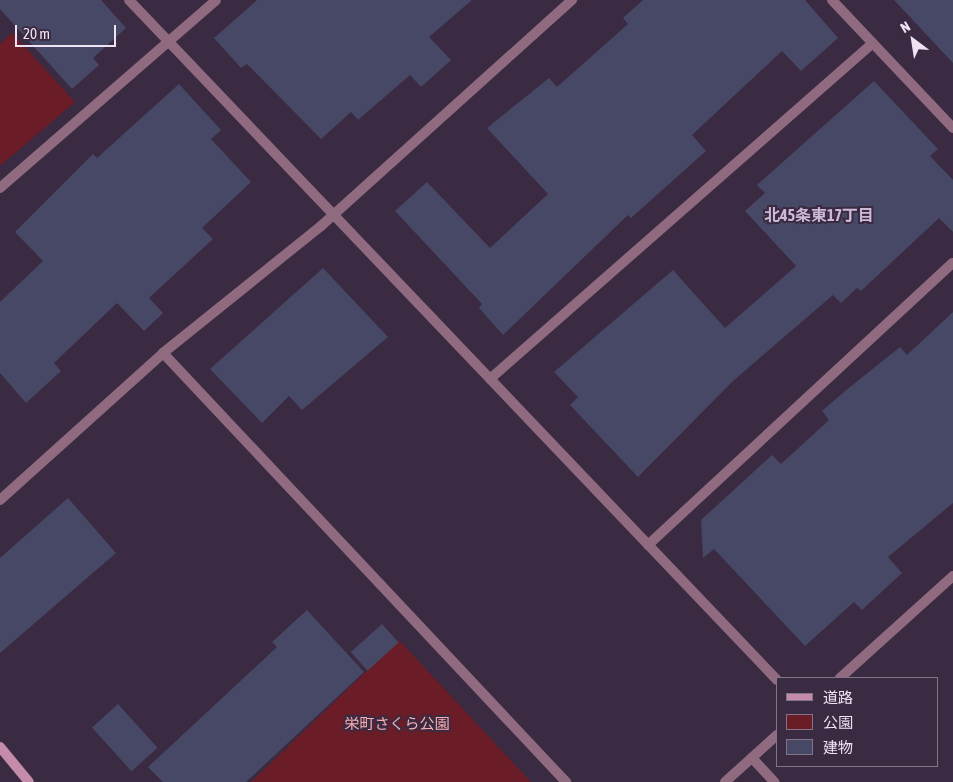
<!DOCTYPE html>
<html>
<head>
<meta charset="utf-8">
<style>
  body { margin:0 }
  #map { position:relative; width:953px; height:782px; overflow:hidden; background:#3a2a42; font-family:"Asap Condensed","Noto Sans JP",sans-serif }
  div>[style] { position:absolute }
  [style*='--x'] { left:calc(var(--x)*1px); top:calc(var(--y)*1px); width:calc(var(--w)*1px); rotate:calc(var(--a)*1deg) }
  .green>* { inset:0; background:#6a1c27 }
  .building>* { inset:0; background:#474865; transform-origin:0 0 }
  .street>* { height:10px; margin:-5px; padding:0 5px; transform-origin:5px; border-radius:5px; background:#906b7f }
  .secondary>* { height:10px; margin:-5px; padding:0 5px; transform-origin:5px; border-radius:5px; background:#c58baa }
  span { translate:-50% -50%; white-space:nowrap; text-align:center; line-height:1.15; -webkit-text-stroke:4px #3a2a42; paint-order:stroke }
  .park-label { font-size:15px; color:#fbaeb0 }
  .neighbourhood-label { font-size:16px; color:#ccb8d7; font-weight:700 }
  .legend { position:absolute; left:776px; top:677px; width:162px; height:90px; box-sizing:border-box; background:#3a2a42; border:1px solid #827489; margin:0; padding:6px 9px; list-style:none; font-size:15px; color:#ede3f3 }
  .legend li { display:flex; align-items:center; gap:10px; height:25px }
  .legend b { width:25px; border:1px solid #827489 }
  .north { position:absolute; left:888px; top:15px; width:50px; height:50px; -webkit-text-stroke:4px #3a2a42; paint-order:stroke; rotate:329deg; font-size:14px; font-weight:700; line-height:20px; text-align:center; color:#ede3f3 }
  .north::after { content:''; display:block; margin:auto; width:18px; height:22px; background:#ede3f3; clip-path:polygon(50% 0,100% 100%,50% 72%,0 100%) }
  .scale { position:absolute; left:15px; top:25px; width:101px; height:22px; box-sizing:border-box; border:2px solid #ede3f3; border-top:0; padding-left:6px; font-size:15px; line-height:18px; white-space:nowrap; color:#ede3f3; -webkit-text-stroke:4px #3a2a42; paint-order:stroke }
</style>
</head>
<body>
<div id="map">
  <div class="green">
    <i style="clip-path:polygon(12px 33px,75px 102px,0 166px,0 44px)"></i>
    <i style="clip-path:polygon(399px 640px,531px 782px,251px 782px)"></i>
  </div>
  <div class="building">
    <i style="clip-path:polygon(0 0,101px 0,126px 28px,93px 58px,99px 65px,72px 89px,0 9px)"></i>
    <i style="clip-path:polygon(257px 0,472px 0,429px 37px,451px 60px,421px 87px,410px 75px,358px 120px,351px 112px,321px 139px,247px 64px,241px 68px,214px 38px)"></i>
    <i style="clip-path:polygon(643px 0,805px 0,838px 38px,801px 71px,782px 51px,692px 135px,706px 151px,631px 218px,628px 215px,503px 335px,479px 308px,482px 304px,395px 211px,427px 182px,490px 248px,548px 194px,487px 128px,549px 78px,557px 87px,628px 24px,623px 18px)"></i>
    <i style="clip-path:polygon(894px 0,953px 0,953px 63px)"></i>
    <i style="clip-path:polygon(874px 81px,938px 149px,930px 156px,953px 180px,953px 232px,939px 218px,861px 291px,857px 288px,841px 303px,833px 295px,733px 381px,638px 477px,570px 405px,578px 397px,554px 372px,673px 270px,725px 328px,796px 266px,745px 211px,765px 193px,757px 185px)"></i>
    <i style="clip-path:polygon(179px 84px,221px 130px,211px 139px,251px 182px,202px 228px,213px 239px,149px 298px,163px 313px,144px 331px,117px 303px,54px 363px,61px 371px,26px 403px,0 373px,0 302px,43px 261px,15px 232px,93px 154px,97px 158px)"></i>
    <i style="clip-path:polygon(323px 268px,388px 337px,302px 410px,289px 396px,262px 423px,210px 369px)"></i>
    <i style="clip-path:polygon(953px 312px,953px 503px,888px 557px,902px 573px,862px 610px,854px 602px,805px 646px,714px 549px,703px 558px,701px 520px,772px 455px,781px 464px,829px 420px,822px 411px,845px 391px,900px 347px,907px 355px)"></i>
    <i style="clip-path:polygon(68px 498px,116px 553px,0 653px,0 558px)"></i>
    <i style="clip-path:polygon(307px 610px,364px 672px,246px 782px,163px 782px,148px 767px,277px 647px,272px 642px)"></i>
    <i style="left:382px;top:624px;width:25px;height:42px;rotate:48deg"></i>
    <i style="left:118px;top:704px;width:59px;height:35px;rotate:48deg"></i>
  </div>
  <div class="street">
    <i style="--x:129;--y:0;--w:939;--a:46.38"></i>
    <i style="--x:832;--y:0;--w:176;--a:46.6"></i>
    <i style="--x:0;--y:188;--w:286;--a:-41"></i>
    <i style="--x:163;--y:353;--w:589;--a:46.79"></i>
    <i style="--x:490;--y:379;--w:509;--a:-41.26"></i>
    <i style="--x:0;--y:500;--w:219;--a:-42"></i>
    <i style="--x:163;--y:353;--w:203;--a:-38.8"></i>
    <i style="--x:321;--y:226;--w:338;--a:-42"></i>
    <i style="--x:648;--y:545;--w:415;--a:-42.8"></i>
    <i style="--x:840;--y:678;--w:152;--a:-42.1"></i>
    <i style="--x:752;--y:758;--w:33;--a:47"></i>
    <i style="--x:725;--y:782;--w:70;--a:-42.1"></i>
  </div>
  <div class="secondary">
    <i style="--x:0;--y:747;--w:45;--a:50.4"></i>
  </div>
  <div class="park-label">
    <span style="left:397px;top:724px">栄町さくら公園</span>
  </div>
  <div class="neighbourhood-label">
    <span style="left:819px;top:215px">北45条東17丁目</span>
  </div>
  <ul class="legend">
  <li><b style="height:6px;background:#c58baa"></b>道路</li>
  <li><b style="height:14px;background:#6a1c27"></b>公園</li>
  <li><b style="height:14px;background:#474865"></b>建物</li>
  </ul>
  <div class="north">N</div>
  <div class="scale">20 m</div>
</div>
</body>
</html>
